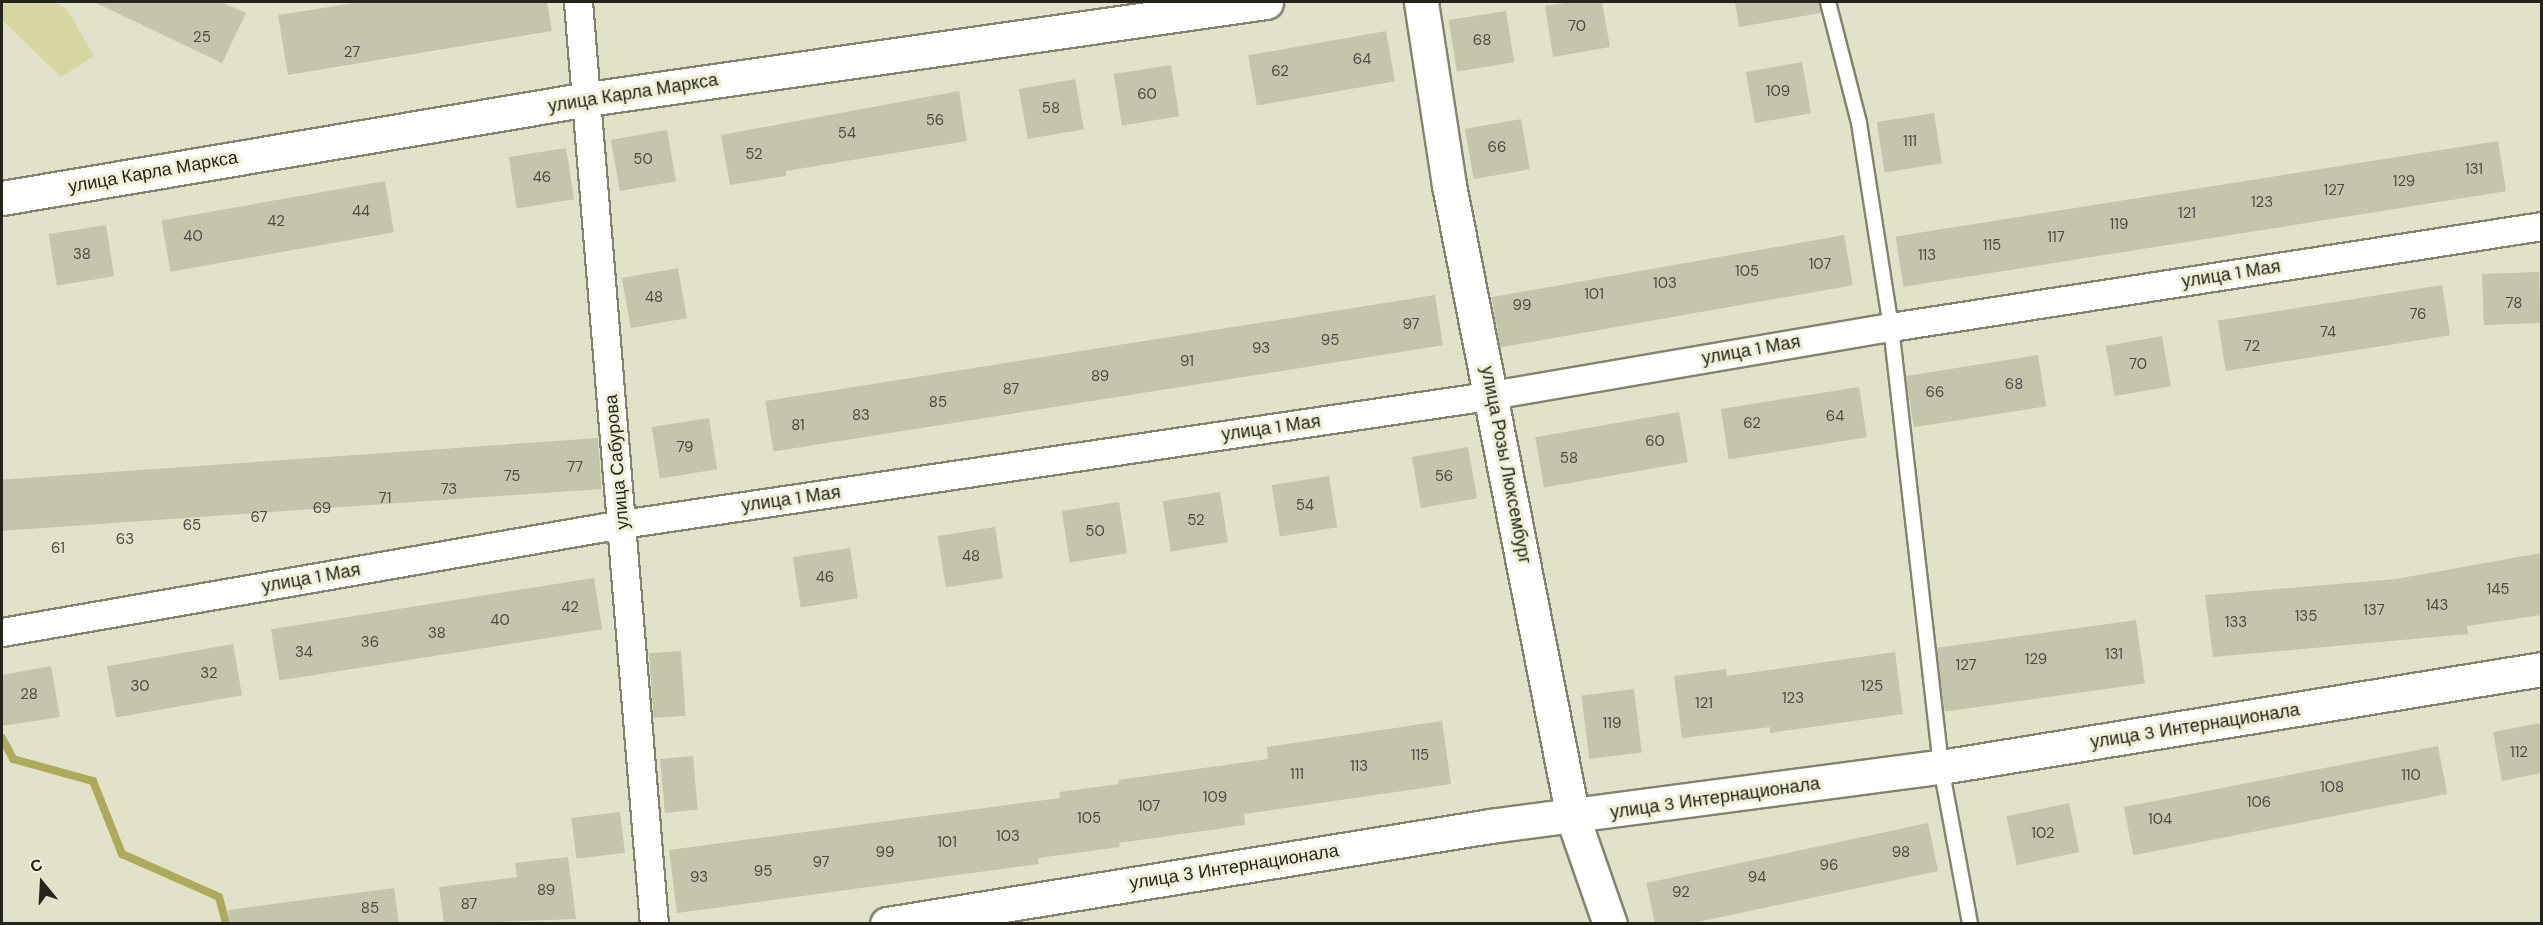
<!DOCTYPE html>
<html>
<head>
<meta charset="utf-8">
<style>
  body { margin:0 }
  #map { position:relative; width:2543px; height:925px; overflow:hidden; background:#e2e2ca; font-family:"DM Sans",sans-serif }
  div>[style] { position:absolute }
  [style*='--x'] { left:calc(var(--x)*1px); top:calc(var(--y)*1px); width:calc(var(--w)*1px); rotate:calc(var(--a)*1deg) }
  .green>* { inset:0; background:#d7d5a0 }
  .stream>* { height:8px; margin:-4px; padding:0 4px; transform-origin:4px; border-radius:4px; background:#adaa5c }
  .building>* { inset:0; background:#c5c5ae; transform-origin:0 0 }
  .roads { filter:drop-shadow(2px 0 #84846e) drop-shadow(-2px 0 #84846e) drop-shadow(0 2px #84846e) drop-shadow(0 -2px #84846e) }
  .service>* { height:14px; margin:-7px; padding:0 7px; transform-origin:7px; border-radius:7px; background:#fff }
  .minor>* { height:27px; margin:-13.5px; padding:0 13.5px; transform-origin:13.5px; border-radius:13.5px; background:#fff }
  .tertiary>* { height:33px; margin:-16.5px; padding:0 16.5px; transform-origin:16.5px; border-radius:16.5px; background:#fff }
  .secondary>* { height:33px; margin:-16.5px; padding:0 16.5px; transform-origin:16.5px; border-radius:16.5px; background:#fff }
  span { translate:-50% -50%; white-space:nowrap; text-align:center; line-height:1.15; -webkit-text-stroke:6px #f0efd7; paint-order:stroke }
  .number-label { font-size:15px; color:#4c4c40 }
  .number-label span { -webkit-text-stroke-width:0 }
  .street-label { font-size:18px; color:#24241b }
  .frame { position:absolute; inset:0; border:3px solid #24241b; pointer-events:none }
  .north { position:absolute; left:12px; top:853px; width:60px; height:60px; -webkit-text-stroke:4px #f0efd7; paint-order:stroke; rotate:342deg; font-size:16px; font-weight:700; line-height:24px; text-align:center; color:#24241b }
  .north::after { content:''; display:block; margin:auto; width:21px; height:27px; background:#24241b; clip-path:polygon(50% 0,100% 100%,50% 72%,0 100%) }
</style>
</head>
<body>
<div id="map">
  <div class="green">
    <i style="clip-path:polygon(2px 2px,53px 2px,66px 8px,94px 56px,61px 77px,2px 20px)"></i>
  </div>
  <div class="stream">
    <i style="--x:2;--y:738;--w:24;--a:62"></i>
    <i style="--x:13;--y:759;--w:83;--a:15.4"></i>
    <i style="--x:93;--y:781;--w:79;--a:68.3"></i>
    <i style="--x:122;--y:854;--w:106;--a:23.9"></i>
    <i style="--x:219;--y:897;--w:28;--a:75"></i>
  </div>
  <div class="building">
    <i style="clip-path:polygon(94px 2px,221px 2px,246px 13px,222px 63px)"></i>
    <i style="clip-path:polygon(362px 2px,547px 2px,552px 31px,288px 75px,278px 15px)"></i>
    <i style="clip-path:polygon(1573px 2px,1602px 2px,1610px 47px,1553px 57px,1545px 6px)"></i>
    <i style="clip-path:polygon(1735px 2px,1819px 2px,1821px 13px,1739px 27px)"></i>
    <i style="left:1506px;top:11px;width:52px;height:58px;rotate:81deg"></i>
    <i style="left:1386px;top:31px;width:51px;height:140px;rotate:80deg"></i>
    <i style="left:1802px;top:62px;width:52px;height:57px;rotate:80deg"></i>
    <i style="left:1171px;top:65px;width:52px;height:58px;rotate:81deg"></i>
    <i style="left:1075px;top:79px;width:51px;height:57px;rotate:80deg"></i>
    <i style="clip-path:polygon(959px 91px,967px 141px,786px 171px,786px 176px,730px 185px,721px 135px)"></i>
    <i style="left:1934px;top:113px;width:51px;height:58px;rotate:81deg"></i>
    <i style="left:1521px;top:119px;width:51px;height:57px;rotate:80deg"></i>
    <i style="left:667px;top:130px;width:52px;height:57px;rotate:80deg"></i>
    <i style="left:2498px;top:141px;width:51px;height:610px;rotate:81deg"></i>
    <i style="left:566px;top:148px;width:52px;height:58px;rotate:81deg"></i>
    <i style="left:385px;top:181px;width:52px;height:227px;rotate:80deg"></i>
    <i style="left:106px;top:225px;width:52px;height:58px;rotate:81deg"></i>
    <i style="left:1844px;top:235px;width:51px;height:358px;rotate:80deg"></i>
    <i style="left:678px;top:268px;width:51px;height:57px;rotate:80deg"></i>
    <i style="left:2539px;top:272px;width:51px;height:57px;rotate:88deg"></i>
    <i style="left:2442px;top:285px;width:51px;height:227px;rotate:81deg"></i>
    <i style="left:1435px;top:295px;width:51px;height:678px;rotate:81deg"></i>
    <i style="left:2162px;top:336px;width:51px;height:57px;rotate:80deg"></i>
    <i style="left:2038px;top:355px;width:52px;height:134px;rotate:81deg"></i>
    <i style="left:1859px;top:387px;width:51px;height:140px;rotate:81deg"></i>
    <i style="left:1679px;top:412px;width:51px;height:146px;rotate:80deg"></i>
    <i style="left:709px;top:418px;width:52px;height:58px;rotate:81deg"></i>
    <i style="left:598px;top:438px;width:51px;height:603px;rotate:86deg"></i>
    <i style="left:1468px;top:447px;width:52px;height:57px;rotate:80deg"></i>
    <i style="left:1329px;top:476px;width:52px;height:58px;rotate:81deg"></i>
    <i style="left:1220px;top:492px;width:51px;height:58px;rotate:81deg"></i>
    <i style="left:1119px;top:502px;width:52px;height:58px;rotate:81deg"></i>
    <i style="left:995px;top:527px;width:52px;height:58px;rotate:81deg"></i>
    <i style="left:850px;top:548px;width:51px;height:58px;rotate:81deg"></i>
    <i style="clip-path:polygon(2541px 553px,2541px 615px,2467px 626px,2468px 634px,2213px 657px,2205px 595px,2396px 579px)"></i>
    <i style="left:594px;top:578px;width:52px;height:327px;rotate:81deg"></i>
    <i style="left:2136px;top:620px;width:64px;height:202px;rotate:82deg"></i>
    <i style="left:233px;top:644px;width:52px;height:128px;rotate:80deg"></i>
    <i style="left:681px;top:651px;width:65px;height:32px;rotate:86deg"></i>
    <i style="clip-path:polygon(1895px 652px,1903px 714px,1770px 733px,1770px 727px,1682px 738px,1674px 676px,1726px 669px,1727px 676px)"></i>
    <i style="clip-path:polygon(51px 666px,60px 717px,2px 726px,2px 675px)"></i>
    <i style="left:1634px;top:689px;width:64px;height:53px;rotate:83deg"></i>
    <i style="clip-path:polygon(1442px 721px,1451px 784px,1244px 814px,1245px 825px,1119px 843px,1120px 847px,1038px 858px,1039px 864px,677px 913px,669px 850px,1060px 798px,1059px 792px,1119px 784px,1118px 780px,1268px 759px,1267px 747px)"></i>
    <i style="clip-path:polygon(2541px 723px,2541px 773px,2502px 781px,2493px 732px)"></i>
    <i style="left:2438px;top:746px;width:49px;height:320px;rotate:79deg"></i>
    <i style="left:693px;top:756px;width:54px;height:33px;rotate:85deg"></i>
    <i style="left:2069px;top:803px;width:50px;height:64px;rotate:78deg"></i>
    <i style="left:620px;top:812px;width:41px;height:49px;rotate:83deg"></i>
    <i style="left:1928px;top:823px;width:49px;height:288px;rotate:78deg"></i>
    <i style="clip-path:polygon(568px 857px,576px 919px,444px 924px,439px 887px,517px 877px,515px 863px)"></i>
    <i style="clip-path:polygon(394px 888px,399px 924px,229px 924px,228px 910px)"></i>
  </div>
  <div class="roads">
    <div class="service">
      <i style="--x:1828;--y:2;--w:125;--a:75.6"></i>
      <i style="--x:1859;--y:123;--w:206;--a:81.1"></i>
      <i style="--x:1891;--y:327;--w:443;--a:83.5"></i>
      <i style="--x:1941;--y:767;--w:160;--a:79.5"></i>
    </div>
    <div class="minor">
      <i style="--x:578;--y:2;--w:925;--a:85.29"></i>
      <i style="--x:2;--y:632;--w:629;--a:-9.88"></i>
      <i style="--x:622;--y:524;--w:861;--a:-8.41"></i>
      <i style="--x:1474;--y:398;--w:423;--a:-9.7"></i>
      <i style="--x:1891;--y:327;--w:659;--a:-8.82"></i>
    </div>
    <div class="tertiary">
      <i style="--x:1421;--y:2;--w:185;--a:81.3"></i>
      <i style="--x:1449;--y:185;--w:645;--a:78.92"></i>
      <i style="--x:1573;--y:818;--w:112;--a:70.8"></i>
      <i style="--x:2;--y:198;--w:594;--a:-9.59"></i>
      <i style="--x:588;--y:99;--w:685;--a:-8.14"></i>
    </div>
    <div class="secondary">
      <i style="--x:887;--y:924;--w:611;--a:-9.23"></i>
      <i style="--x:1490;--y:826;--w:455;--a:-7.5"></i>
      <i style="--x:1941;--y:767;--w:609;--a:-9.26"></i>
    </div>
  </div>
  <div class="number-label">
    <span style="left:1577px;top:27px">70</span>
    <span style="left:202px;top:38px">25</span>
    <span style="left:1482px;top:41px">68</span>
    <span style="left:352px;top:53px">27</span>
    <span style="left:1362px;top:60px">64</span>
    <span style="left:1280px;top:72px">62</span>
    <span style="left:1778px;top:92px">109</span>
    <span style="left:1147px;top:95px">60</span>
    <span style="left:1051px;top:109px">58</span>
    <span style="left:935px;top:121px">56</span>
    <span style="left:847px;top:134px">54</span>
    <span style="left:1910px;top:142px">111</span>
    <span style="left:1497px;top:148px">66</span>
    <span style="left:754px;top:155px">52</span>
    <span style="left:643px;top:160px">50</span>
    <span style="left:2474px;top:170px">131</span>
    <span style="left:542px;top:178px">46</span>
    <span style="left:2404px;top:182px">129</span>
    <span style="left:2334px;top:191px">127</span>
    <span style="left:2262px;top:203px">123</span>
    <span style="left:361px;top:212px">44</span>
    <span style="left:2187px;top:214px">121</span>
    <span style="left:276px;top:222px">42</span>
    <span style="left:2119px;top:225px">119</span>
    <span style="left:193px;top:237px">40</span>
    <span style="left:2056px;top:238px">117</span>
    <span style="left:1992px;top:246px">115</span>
    <span style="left:82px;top:255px">38</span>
    <span style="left:1927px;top:256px">113</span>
    <span style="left:1820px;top:265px">107</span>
    <span style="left:1747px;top:272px">105</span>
    <span style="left:1665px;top:284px">103</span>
    <span style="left:1594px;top:295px">101</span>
    <span style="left:654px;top:298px">48</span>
    <span style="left:2514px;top:304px">78</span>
    <span style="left:1522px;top:306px">99</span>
    <span style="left:2418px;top:315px">76</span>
    <span style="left:1411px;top:325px">97</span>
    <span style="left:2328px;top:333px">74</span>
    <span style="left:1330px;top:341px">95</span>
    <span style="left:2252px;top:347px">72</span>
    <span style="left:1261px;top:349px">93</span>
    <span style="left:1187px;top:362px">91</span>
    <span style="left:2138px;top:365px">70</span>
    <span style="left:1100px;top:377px">89</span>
    <span style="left:2014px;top:385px">68</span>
    <span style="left:1011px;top:390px">87</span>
    <span style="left:1935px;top:393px">66</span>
    <span style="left:938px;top:403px">85</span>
    <span style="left:861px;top:416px">83</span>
    <span style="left:1835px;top:417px">64</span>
    <span style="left:1752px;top:424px">62</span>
    <span style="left:798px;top:426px">81</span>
    <span style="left:1655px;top:442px">60</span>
    <span style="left:685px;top:448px">79</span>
    <span style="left:1569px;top:459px">58</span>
    <span style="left:575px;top:468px">77</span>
    <span style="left:512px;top:477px">75</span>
    <span style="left:1444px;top:477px">56</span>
    <span style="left:449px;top:490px">73</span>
    <span style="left:385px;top:499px">71</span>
    <span style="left:1305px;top:506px">54</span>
    <span style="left:322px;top:509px">69</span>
    <span style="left:259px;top:518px">67</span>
    <span style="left:1196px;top:521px">52</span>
    <span style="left:192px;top:526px">65</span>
    <span style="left:1095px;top:532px">50</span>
    <span style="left:125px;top:540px">63</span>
    <span style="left:58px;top:549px">61</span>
    <span style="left:971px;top:557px">48</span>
    <span style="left:825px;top:578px">46</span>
    <span style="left:2498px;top:590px">145</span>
    <span style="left:2437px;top:606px">143</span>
    <span style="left:570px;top:608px">42</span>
    <span style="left:2374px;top:611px">137</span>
    <span style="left:2306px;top:617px">135</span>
    <span style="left:500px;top:621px">40</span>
    <span style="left:2236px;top:623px">133</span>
    <span style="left:437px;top:634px">38</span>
    <span style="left:370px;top:643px">36</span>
    <span style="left:304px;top:653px">34</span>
    <span style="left:2114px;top:655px">131</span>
    <span style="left:2036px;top:660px">129</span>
    <span style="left:1966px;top:666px">127</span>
    <span style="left:209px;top:674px">32</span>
    <span style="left:140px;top:687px">30</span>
    <span style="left:1872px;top:687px">125</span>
    <span style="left:29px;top:695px">28</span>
    <span style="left:1793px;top:699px">123</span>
    <span style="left:1704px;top:704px">121</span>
    <span style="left:1612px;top:724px">119</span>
    <span style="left:2519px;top:753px">112</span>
    <span style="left:1420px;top:756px">115</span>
    <span style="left:1359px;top:767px">113</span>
    <span style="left:1297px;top:775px">111</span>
    <span style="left:2411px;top:776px">110</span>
    <span style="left:2332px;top:788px">108</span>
    <span style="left:1215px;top:798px">109</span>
    <span style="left:2259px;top:803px">106</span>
    <span style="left:1149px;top:807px">107</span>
    <span style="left:1089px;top:819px">105</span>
    <span style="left:2160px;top:820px">104</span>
    <span style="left:2043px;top:834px">102</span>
    <span style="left:1008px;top:837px">103</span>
    <span style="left:947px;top:843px">101</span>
    <span style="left:885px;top:853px">99</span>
    <span style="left:1901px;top:853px">98</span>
    <span style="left:821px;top:863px">97</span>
    <span style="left:1829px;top:866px">96</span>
    <span style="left:763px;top:872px">95</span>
    <span style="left:699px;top:878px">93</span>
    <span style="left:1757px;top:878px">94</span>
    <span style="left:546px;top:891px">89</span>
    <span style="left:1681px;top:893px">92</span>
    <span style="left:469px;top:905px">87</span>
    <span style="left:370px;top:909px">85</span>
  </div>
  <div class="street-label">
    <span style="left:633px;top:93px;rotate:-9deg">улица Карла Маркса</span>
    <span style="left:153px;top:172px;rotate:-10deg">улица Карла Маркса</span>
    <span style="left:2231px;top:274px;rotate:-9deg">улица 1 Мая</span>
    <span style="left:1751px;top:350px;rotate:-10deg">улица 1 Мая</span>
    <span style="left:1271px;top:428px;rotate:-8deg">улица 1 Мая</span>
    <span style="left:617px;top:462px;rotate:-95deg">улица Сабурова</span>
    <span style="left:1506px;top:465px;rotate:79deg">улица Розы Люксембург</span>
    <span style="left:791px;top:499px;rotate:-8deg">улица 1 Мая</span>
    <span style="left:311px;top:578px;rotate:-10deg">улица 1 Мая</span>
    <span style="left:2195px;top:726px;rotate:-9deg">улица 3 Интернационала</span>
    <span style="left:1715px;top:798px;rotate:-8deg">улица 3 Интернационала</span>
    <span style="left:1234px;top:867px;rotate:-9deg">улица 3 Интернационала</span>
  </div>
  <div class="frame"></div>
  <div class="north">С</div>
</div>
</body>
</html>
